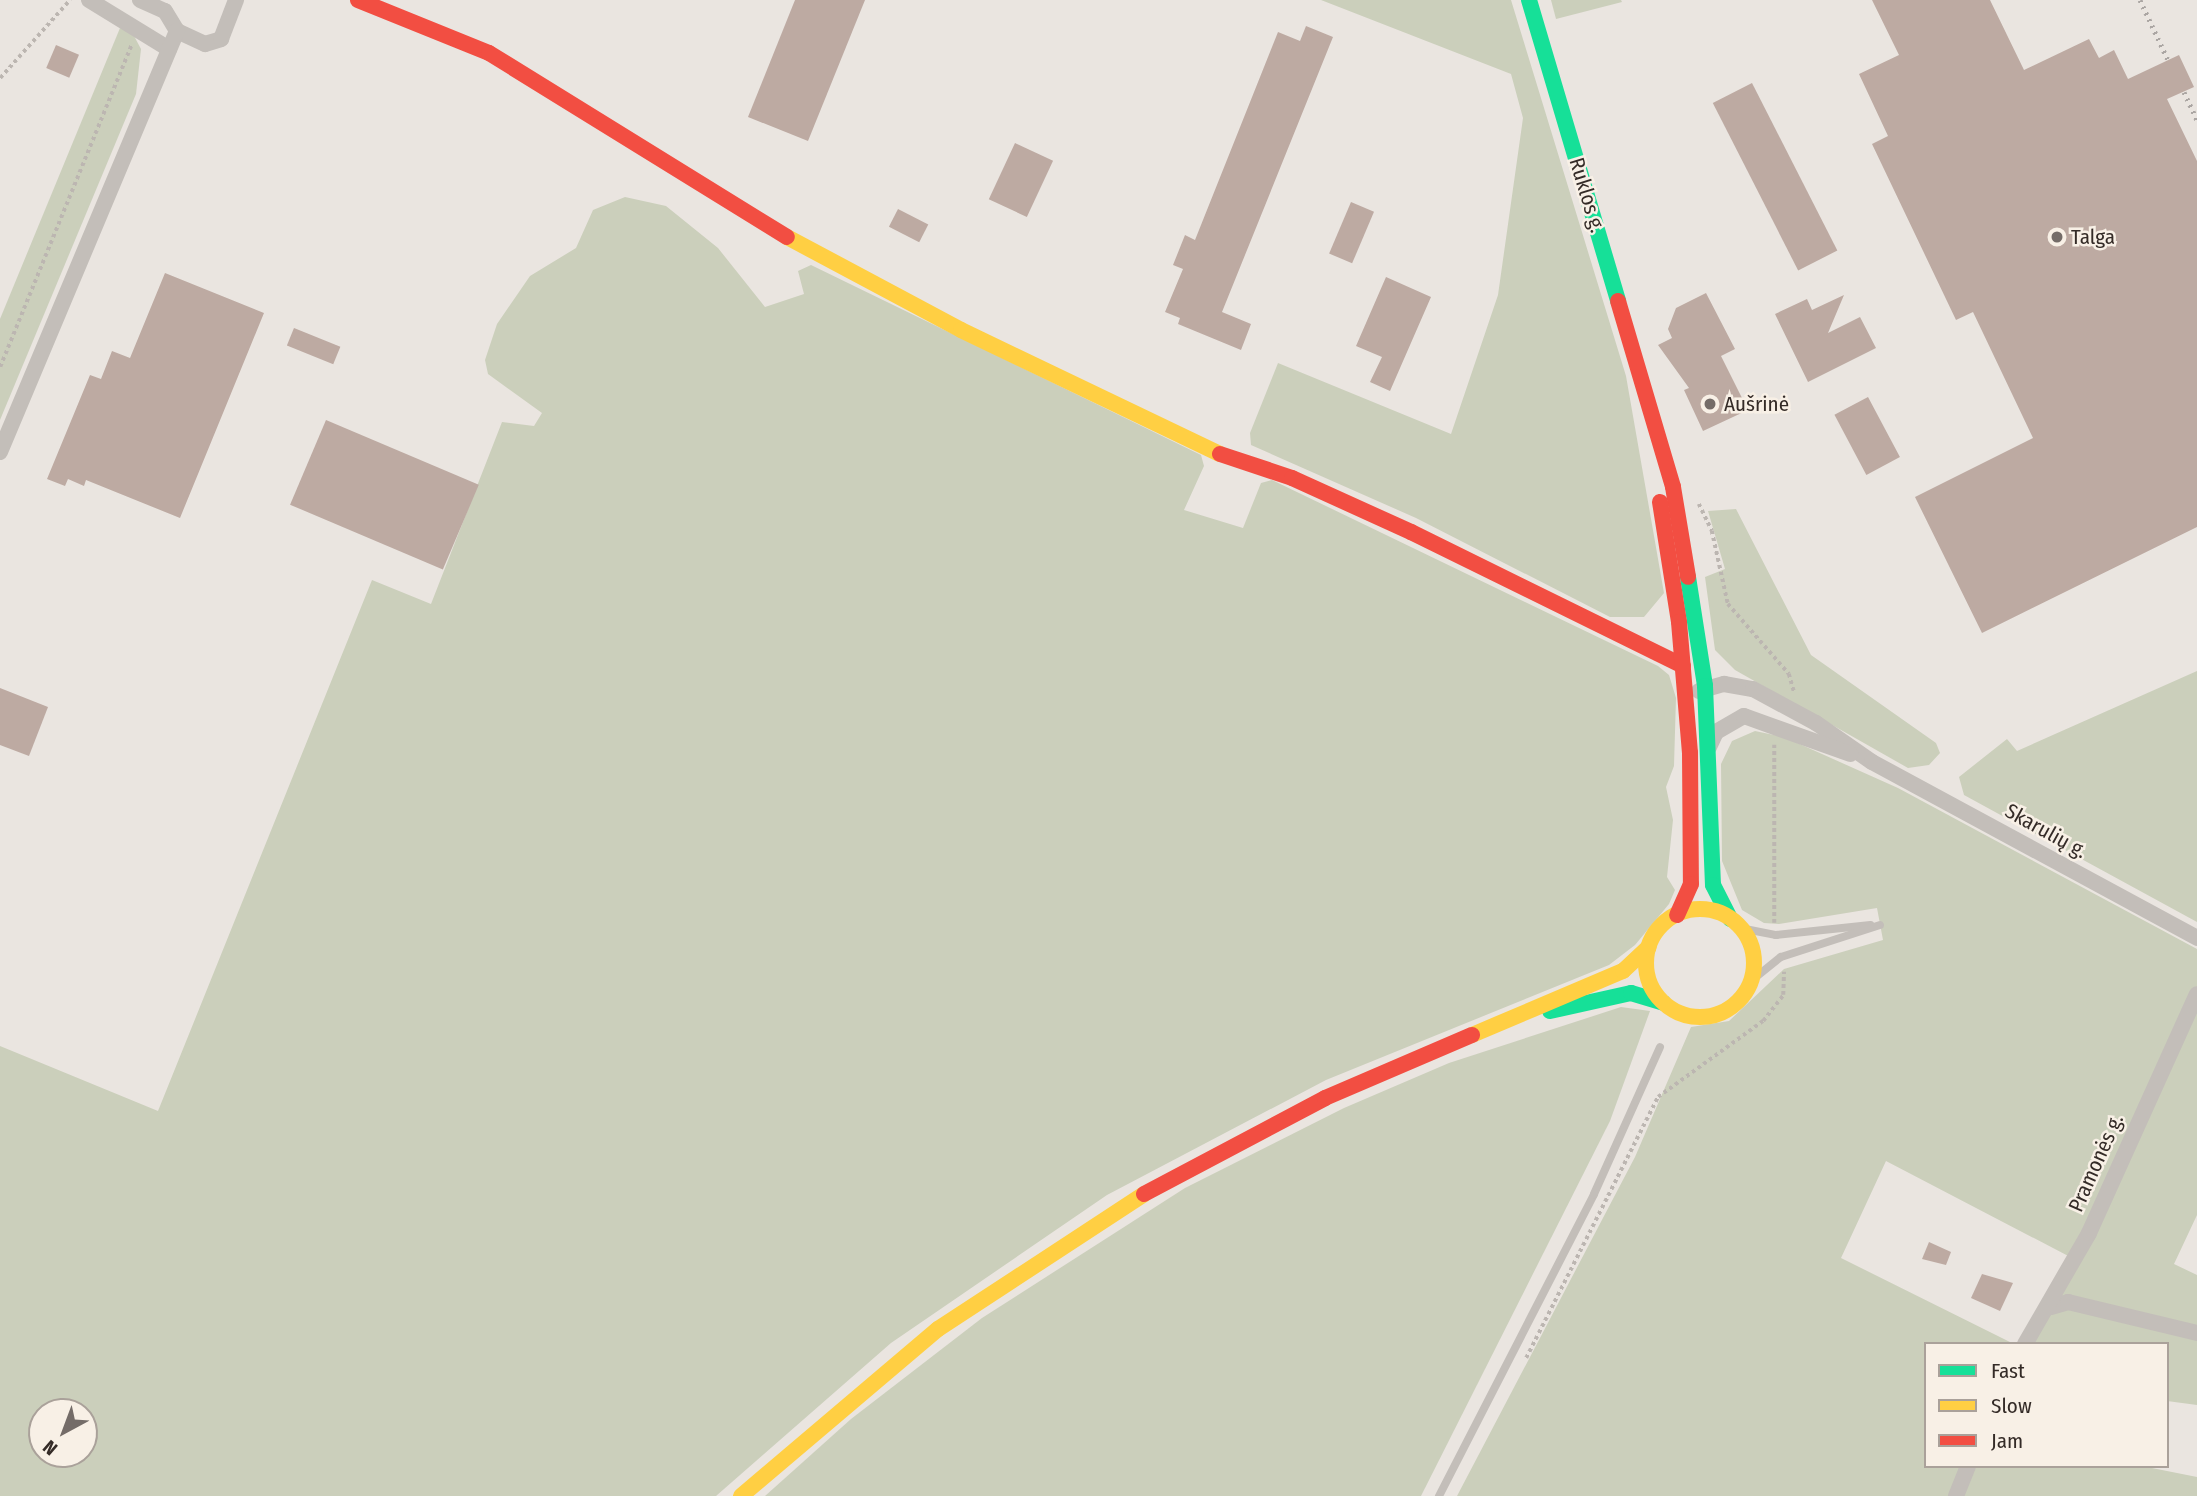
<!DOCTYPE html>
<html>
<head>
<meta charset="utf-8">
<style>
  body { margin:0 }
  #map { position:relative; width:2197px; height:1496px; overflow:hidden; background:#eae5e0; font-family:"Fira Sans Condensed",sans-serif }
  div>[style] { position:absolute }
  [style*='--x'] { left:calc(var(--x)*1px); top:calc(var(--y)*1px); width:calc(var(--w)*1px); rotate:calc(var(--a)*1deg) }
  .green>* { inset:0; background:#cbcfbb }
  .building>* { inset:0; background:#bdaaa2; transform-origin:0 0 }
  .path>* { height:3.5px; margin-top:-1.75px; transform-origin:0; background:repeating-linear-gradient(90deg,#bcb6b1 0 3.5px,transparent 0 7px) }
  .lane>* { height:8px; margin:-4px; padding:0 4px; transform-origin:4px; border-radius:4px; background:#c3beb9 }
  .street>* { height:16px; margin:-8px; padding:0 8px; transform-origin:8px; border-radius:8px; background:#c3beb9 }
  .fast>* { height:16px; margin:-8px; padding:0 8px; transform-origin:8px; border-radius:8px; background:#16e098 }
  .slow>* { height:16px; margin:-8px; padding:0 8px; transform-origin:8px; border-radius:8px; background:#ffcf43 }
  .slow>.ring { margin:-8px; padding:0; box-sizing:content-box; background:none; border:16px solid #ffcf43; border-radius:50% }
  .jam>* { height:16px; margin:-8px; padding:0 8px; transform-origin:8px; border-radius:8px; background:#f24e42 }
  .rail>* { height:5px; margin-top:-2.5px; transform-origin:0; background:repeating-linear-gradient(90deg,#aba6a3 0 2px,transparent 0 7px) }
  .dots>* { width:19px; height:19px; translate:-50% -50%; box-sizing:border-box; border:4px solid #f8f0e6; border-radius:50% }
  span { translate:-50% -50%; white-space:nowrap; text-align:center; line-height:1.15; -webkit-text-stroke:5px #f8f0e6; paint-order:stroke }
  .street-label { font-size:21px; color:#342b27 }
  .poi-label { font-size:21px; color:#342b27 }
  .left { translate:0 -50%; text-align:left }
  .legend { position:absolute; left:1924px; top:1342px; width:245px; height:126px; box-sizing:border-box; background:#f8f0e6; border:2px solid #aaa19a; margin:0; padding:9px 12px; list-style:none; font-size:21px; color:#342b27 }
  .legend li { display:flex; align-items:center; gap:14px; height:35px }
  .legend b { width:35px; border:2px solid #aaa19a }
  .north { position:absolute; left:28px; top:1398px; width:70px; height:70px; box-sizing:border-box; background:#f8f0e6; border:2px solid #aaa19a; border-radius:50%; rotate:221deg; font-size:19px; font-weight:700; line-height:28px; text-align:center; color:#342b27 }
  .north::after { content:''; display:block; margin:auto; width:24px; height:32px; background:#746c68; clip-path:polygon(50% 0,100% 100%,50% 72%,0 100%) }
</style>
</head>
<body>
<div id="map">
  <div class="green">
    <i style="clip-path:polygon(1321px 0,1511px 0,1626px 376px,1664px 593px,1644px 617px,1610px 617px,1416px 518px,1251px 445px,1250px 433px,1278px 363px,1451px 434px,1498px 295px,1523px 118px,1511px 74px)"></i>
    <i style="clip-path:polygon(1551px 0,1621px 0,1622px 2px,1556px 19px)"></i>
    <i style="clip-path:polygon(120px 28px,133px 34px,141px 49px,136px 94px,0 420px,0 319px)"></i>
    <i style="clip-path:polygon(evenodd,625px 197px,666px 206px,718px 248px,765px 307px,804px 294px,798px 271px,811px 265px,1201px 455px,1204px 466px,1184px 510px,1243px 528px,1261px 483px,1272px 480px,1658px 666px,1669px 675px,1676px 698px,1674px 766px,1666px 787px,1673px 820px,1667px 877px,1675px 890px,1669px 904px,1635px 945px,1609px 965px,1326px 1080px,1107px 1195px,891px 1343px,716px 1496px,0 1496px,0 1046px,158px 1111px,372px 580px,431px 604px,502px 422px,534px 426px,542px 413px,488px 374px,485px 360px,497px 324px,530px 276px,576px 248px,593px 210px,625px 197px,42px 1412px,84px 1412px,84px 1454px,42px 1454px,42px 1412px)"></i>
    <i style="clip-path:polygon(1736px 509px,1811px 655px,1936px 743px,1940px 753px,1929px 765px,1908px 768px,1735px 670px,1715px 650px,1705px 577px,1725px 569px,1708px 511px)"></i>
    <i style="clip-path:polygon(2197px 671px,2197px 922px,1964px 795px,1959px 777px,2007px 739px,2017px 751px)"></i>
    <i style="clip-path:polygon(1755px 731px,1784px 737px,1898px 788px,2197px 949px,2197px 1215px,2174px 1264px,2197px 1275px,2197px 1405px,2167px 1401px,2167px 1344px,2025px 1344px,2074px 1259px,1886px 1161px,1841px 1258px,2014px 1344px,1926px 1344px,1926px 1466px,2142px 1466px,2197px 1477px,2197px 1496px,1457px 1496px,1635px 1157px,1691px 1027px,1729px 1021px,1784px 969px,1883px 940px,1877px 908px,1779px 924px,1764px 923px,1742px 910px,1722px 861px,1721px 764px,1732px 741px)"></i>
    <i style="clip-path:polygon(1621px 1007px,1650px 1011px,1610px 1121px,1421px 1496px,765px 1496px,851px 1419px,982px 1318px,1185px 1188px,1344px 1108px,1449px 1063px)"></i>
  </div>
  <div class="building">
    <i style="clip-path:polygon(795px 0,865px 0,808px 141px,748px 117px)"></i>
    <i style="clip-path:polygon(1872px 0,1990px 0,2024px 70px,2089px 39px,2099px 58px,2114px 50px,2128px 79px,2179px 55px,2194px 87px,2167px 99px,2197px 161px,2197px 527px,1982px 633px,1915px 497px,2033px 438px,1973px 312px,1956px 320px,1872px 144px,1888px 136px,1859px 74px,1899px 55px)"></i>
    <i style="clip-path:polygon(1306px 26px,1333px 37px,1222px 312px,1251px 324px,1241px 350px,1178px 324px,1180px 318px,1165px 312px,1183px 269px,1173px 265px,1185px 235px,1195px 240px,1278px 32px,1300px 41px)"></i>
    <i style="left:56px;top:45px;width:25px;height:25px;rotate:23deg"></i>
    <i style="left:1752px;top:83px;width:188px;height:44px;rotate:63deg"></i>
    <i style="left:1015px;top:143px;width:42px;height:62px;rotate:25deg"></i>
    <i style="left:1351px;top:202px;width:25px;height:56px;rotate:23deg"></i>
    <i style="left:898px;top:209px;width:34px;height:20px;rotate:27deg"></i>
    <i style="clip-path:polygon(165px 273px,264px 313px,180px 518px,86px 480px,84px 486px,68px 479px,65px 486px,47px 479px,90px 375px,101px 379px,112px 351px,130px 358px)"></i>
    <i style="clip-path:polygon(1386px 277px,1431px 297px,1390px 391px,1370px 382px,1382px 357px,1356px 346px)"></i>
    <i style="clip-path:polygon(1706px 293px,1735px 349px,1721px 356px,1748px 410px,1703px 431px,1684px 390px,1689px 388px,1658px 345px,1672px 338px,1668px 329px,1676px 308px)"></i>
    <i style="clip-path:polygon(1844px 295px,1828px 333px,1860px 317px,1876px 348px,1808px 382px,1775px 314px,1807px 299px,1812px 310px)"></i>
    <i style="left:294px;top:328px;width:50px;height:19px;rotate:22deg"></i>
    <i style="left:1868px;top:397px;width:68px;height:38px;rotate:62deg"></i>
    <i style="left:326px;top:420px;width:166px;height:92px;rotate:23deg"></i>
    <i style="clip-path:polygon(0 688px,48px 707px,29px 756px,0 745px)"></i>
    <i style="clip-path:polygon(1929px 1242px,1951px 1252px,1946px 1265px,1922px 1259px)"></i>
    <i style="clip-path:polygon(1982px 1274px,2013px 1283px,2000px 1311px,1971px 1298px)"></i>
  </div>
  <div class="path">
    <i style="--x:0;--y:78;--w:105;--a:-48.1"></i>
    <i style="--x:0;--y:367;--w:349;--a:-67.8"></i>
    <i style="--x:1699;--y:504;--w:30;--a:64"></i>
    <i style="--x:1712;--y:531;--w:75;--a:77.6"></i>
    <i style="--x:1728;--y:604;--w:93;--a:48.9"></i>
    <i style="--x:1789;--y:674;--w:19;--a:74"></i>
    <i style="--x:1774;--y:923;--w:178;--a:-90"></i>
    <i style="--x:1526;--y:1358;--w:292;--a:-63.2"></i>
    <i style="--x:1658;--y:1097;--w:130;--a:-35.9"></i>
    <i style="--x:1763;--y:1021;--w:33;--a:-52"></i>
    <i style="--x:1783;--y:995;--w:23;--a:-88"></i>
  </div>
  <div class="lane">
    <i style="--x:1740;--y:928;--w:37;--a:11"></i>
    <i style="--x:1776;--y:935;--w:95;--a:-6.1"></i>
    <i style="--x:1751;--y:981;--w:38;--a:-39"></i>
    <i style="--x:1781;--y:957;--w:104;--a:-17.9"></i>
    <i style="--x:1439;--y:1496;--w:339;--a:-62.8"></i>
    <i style="--x:1594;--y:1194;--w:161;--a:-65.8"></i>
  </div>
  <div class="street">
    <i style="--x:89;--y:0;--w:94;--a:31.5"></i>
    <i style="--x:140;--y:0;--w:27;--a:24"></i>
    <i style="--x:165;--y:11;--w:23;--a:59"></i>
    <i style="--x:177;--y:31;--w:31;--a:25"></i>
    <i style="--x:205;--y:44;--w:17;--a:-17"></i>
    <i style="--x:221;--y:39;--w:42;--a:-69"></i>
    <i style="--x:0;--y:452;--w:457;--a:-67.2"></i>
    <i style="--x:1699;--y:691;--w:26;--a:-16"></i>
    <i style="--x:1724;--y:684;--w:29;--a:10"></i>
    <i style="--x:1753;--y:689;--w:72;--a:28.4"></i>
    <i style="--x:1816;--y:723;--w:68;--a:34.9"></i>
    <i style="--x:1872;--y:762;--w:370;--a:28.4"></i>
    <i style="--x:1709;--y:747;--w:17;--a:-65"></i>
    <i style="--x:1716;--y:732;--w:32;--a:-30"></i>
    <i style="--x:1744;--y:716;--w:113;--a:19.7"></i>
    <i style="--x:2051;--y:1307;--w:18;--a:-16"></i>
    <i style="--x:2068;--y:1302;--w:133;--a:13.5"></i>
    <i style="--x:2025;--y:1344;--w:128;--a:-60"></i>
    <i style="--x:2089;--y:1233;--w:262;--a:-65.7"></i>
    <i style="--x:1956;--y:1496;--w:32;--a:-68"></i>
  </div>
  <div class="fast">
    <i style="--x:1529;--y:0;--w:314;--a:73.5"></i>
    <i style="--x:1688;--y:577;--w:110;--a:81.1"></i>
    <i style="--x:1705;--y:686;--w:199;--a:87.7"></i>
    <i style="--x:1713;--y:885;--w:38;--a:63"></i>
    <i style="--x:1550;--y:1011;--w:83;--a:-12.5"></i>
    <i style="--x:1631;--y:993;--w:34;--a:17"></i>
  </div>
  <div class="slow">
    <i style="--x:787;--y:237;--w:197;--a:28.1"></i>
    <i style="--x:961;--y:330;--w:287;--a:25.6"></i>
    <i class="ring" style="left:1646px;top:909px;width:92px;height:92px"></i>
    <i style="--x:1472;--y:1035;--w:164;--a:-23"></i>
    <i style="--x:1623;--y:971;--w:35;--a:-43"></i>
    <i style="--x:741;--y:1496;--w:258;--a:-40.3"></i>
    <i style="--x:938;--y:1329;--w:246;--a:-33.2"></i>
  </div>
  <div class="jam">
    <i style="--x:358;--y:0;--w:141;--a:22"></i>
    <i style="--x:489;--y:53;--w:350;--a:31.7"></i>
    <i style="--x:1618;--y:301;--w:194;--a:73.5"></i>
    <i style="--x:1673;--y:487;--w:91;--a:80.5"></i>
    <i style="--x:1220;--y:454;--w:76;--a:18.4"></i>
    <i style="--x:1292;--y:478;--w:131;--a:24.4"></i>
    <i style="--x:1411;--y:532;--w:303;--a:26.2"></i>
    <i style="--x:1660;--y:502;--w:121;--a:81"></i>
    <i style="--x:1679;--y:622;--w:131;--a:85.2"></i>
    <i style="--x:1690;--y:753;--w:131;--a:89.6"></i>
    <i style="--x:1691;--y:884;--w:34;--a:114"></i>
    <i style="--x:1144;--y:1194;--w:205;--a:-27.9"></i>
    <i style="--x:1325;--y:1098;--w:160;--a:-23.2"></i>
  </div>
  <div class="rail">
    <i style="--x:2140;--y:0;--w:66;--a:65"></i>
    <i style="--x:2184;--y:92;--w:31;--a:65"></i>
  </div>
  <div class="dots">
    <i style="left:2057px;top:237px;background:#746c68"></i>
    <i style="left:1710px;top:404px;background:#746c68"></i>
  </div>
  <div class="street-label">
    <span style="left:1587px;top:195px;rotate:73deg">Ruklos g.</span>
    <span style="left:2046px;top:831px;rotate:29deg">Skarulių g.</span>
    <span style="left:2096px;top:1163px;rotate:-66deg">Pramonės g.</span>
  </div>
  <div class="poi-label">
    <span class="left" style="left:2071px;top:237px">Talga</span>
    <span class="left" style="left:1724px;top:404px">Aušrinė</span>
  </div>
  <ul class="legend">
  <li><b style="height:9px;background:#16e098"></b>Fast</li>
  <li><b style="height:9px;background:#ffcf43"></b>Slow</li>
  <li><b style="height:9px;background:#f24e42"></b>Jam</li>
  </ul>
  <div class="north">N</div>
</div>
</body>
</html>
